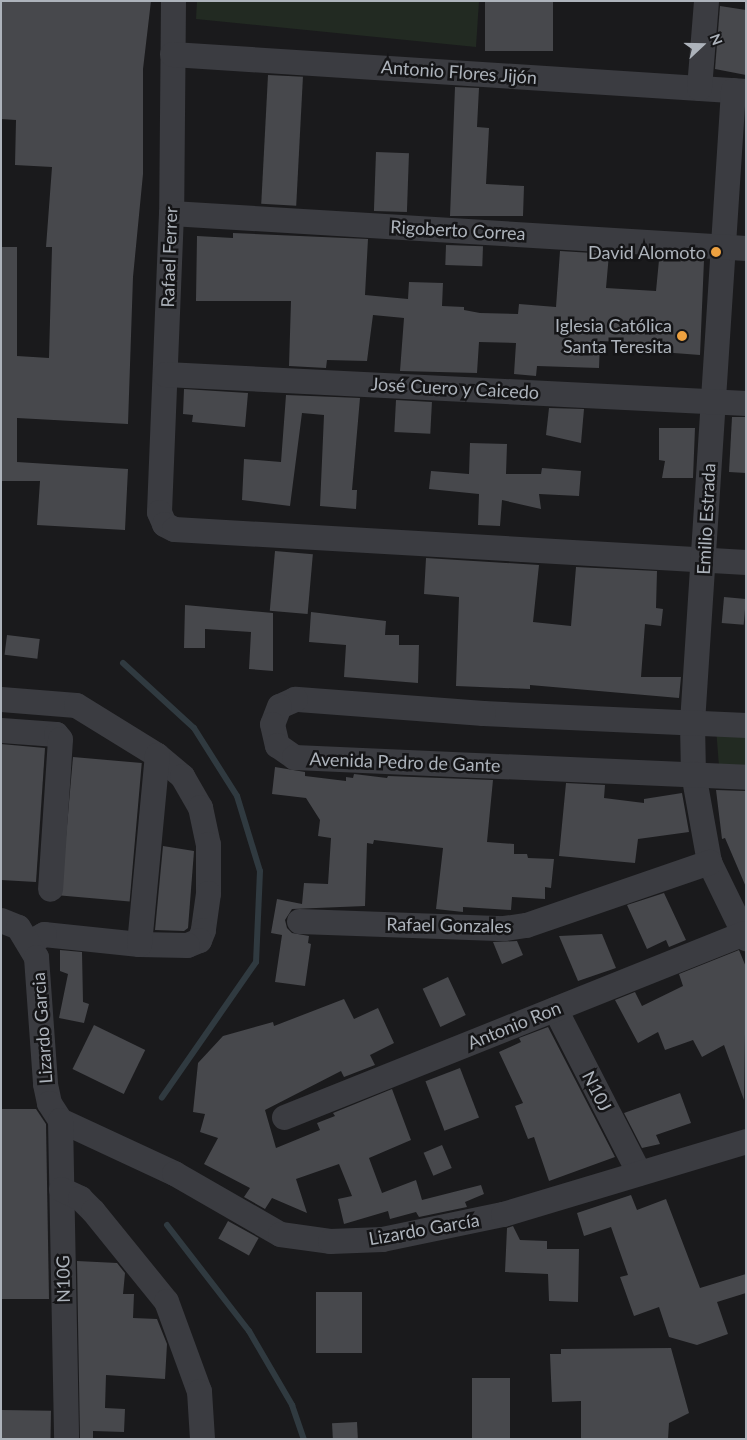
<!DOCTYPE html>
<html>
<head>
<meta charset="utf-8">
<style>
  body { margin:0 }
  #map { position:relative; width:747px; height:1440px; overflow:hidden; background:#1a1a1c; font-family:Lato,sans-serif }
  div>[style] { position:absolute }
  [style*='--x'] { left:calc(var(--x)*1px); top:calc(var(--y)*1px); width:calc(var(--w)*1px); rotate:calc(var(--a)*1deg) }
  .green>* { inset:0; background:#222a22 }
  .stream>* { height:6px; margin:-3px; padding:0 3px; transform-origin:3px; border-radius:3px; background:#303a40 }
  .building>* { inset:0; background:#47484c; transform-origin:0 0 }
  .minor>* { height:25px; margin:-12.5px; padding:0 12.5px; transform-origin:12.5px; border-radius:12.5px; background:#3b3c41 }
  .dots>* { width:14px; height:14px; translate:-50% -50%; box-sizing:border-box; border:2px solid #151517; border-radius:50% }
  span { translate:-50% -50%; white-space:nowrap; text-align:center; line-height:1.15; -webkit-text-stroke:5px #151517; paint-order:stroke }
  .street-label { font-size:18px; color:#adb3bb }
  .poi-label { font-size:18px; color:#adb3bb }
  .right { translate:-100% -50%; text-align:right }
  .frame { position:absolute; inset:0; border:2px solid #adb3bb; pointer-events:none }
  .north { position:absolute; left:677px; top:20px; width:50px; height:50px; -webkit-text-stroke:4px #151517; paint-order:stroke; rotate:69deg; font-size:14px; font-weight:700; line-height:20px; text-align:center; color:#adb3bb }
  .north::after { content:''; display:block; margin:auto; width:18px; height:22px; background:#adb3bb; clip-path:polygon(50% 0,100% 100%,50% 72%,0 100%) }
</style>
</head>
<body>
<div id="map">
  <div class="green">
    <i style="clip-path:polygon(197px 1px,479px 1px,476px 47px,196px 19px)"></i>
    <i style="clip-path:polygon(716px 728px,746px 730px,746px 768px,719px 766px)"></i>
  </div>
  <div class="stream">
    <i style="--x:123;--y:663;--w:96;--a:42.5"></i>
    <i style="--x:194;--y:728;--w:80;--a:57.7"></i>
    <i style="--x:237;--y:796;--w:78;--a:73"></i>
    <i style="--x:260;--y:871;--w:91;--a:92.5"></i>
    <i style="--x:256;--y:962;--w:165;--a:124.8"></i>
    <i style="--x:167;--y:1225;--w:134;--a:52.3"></i>
    <i style="--x:249;--y:1331;--w:86;--a:59.8"></i>
    <i style="--x:292;--y:1405;--w:36;--a:71"></i>
  </div>
  <div class="building">
    <i style="clip-path:polygon(1px 1px,151px 1px,143px 69px,143px 174px,133px 277px,128px 424px,17px 418px,17px 462px,128px 469px,125px 530px,37px 525px,40px 481px,1px 481px,1px 247px,17px 247px,17px 356px,49px 358px,52px 247px,46px 247px,52px 167px,15px 165px,16px 120px,1px 119px)"></i>
    <i style="left:485px;top:1px;width:68px;height:50px"></i>
    <i style="clip-path:polygon(720px 6px,746px 10px,746px 75px,715px 69px)"></i>
    <i style="left:268px;top:75px;width:35px;height:129px;rotate:3deg"></i>
    <i style="clip-path:polygon(455px 87px,479px 88px,477px 127px,489px 128px,486px 184px,524px 186px,523px 216px,450px 216px)"></i>
    <i style="left:376px;top:152px;width:33px;height:59px;rotate:2deg"></i>
    <i style="clip-path:polygon(233px 233px,368px 239px,365px 295px,408px 299px,409px 282px,443px 283px,442px 306px,464px 307px,464px 310px,480px 313px,518px 314px,519px 304px,556px 307px,560px 251px,609px 254px,606px 288px,656px 291px,659px 260px,704px 260px,700px 355px,661px 352px,662px 344px,600px 341px,599px 368px,537px 366px,536px 376px,514px 374px,516px 343px,479px 342px,477px 373px,400px 371px,404px 318px,373px 315px,367px 361px,327px 360px,326px 368px,289px 366px,291px 301px,196px 301px,197px 236px,233px 238px)"></i>
    <i style="left:446px;top:245px;width:37px;height:20px;rotate:2deg"></i>
    <i style="clip-path:polygon(184px 389px,248px 393px,245px 427px,192px 422px,193px 415px,183px 414px)"></i>
    <i style="clip-path:polygon(286px 395px,360px 398px,352px 490px,357px 490px,356px 509px,320px 506px,324px 415px,302px 413px,290px 506px,242px 500px,244px 459px,281px 462px)"></i>
    <i style="left:396px;top:400px;width:36px;height:32px;rotate:3deg"></i>
    <i style="clip-path:polygon(549px 408px,584px 409px,581px 443px,546px 435px)"></i>
    <i style="clip-path:polygon(732px 417px,746px 417px,746px 473px,729px 472px)"></i>
    <i style="clip-path:polygon(659px 428px,695px 428px,693px 478px,662px 478px,665px 461px,659px 460px)"></i>
    <i style="clip-path:polygon(470px 443px,507px 444px,506px 474px,541px 474px,542px 468px,581px 471px,579px 496px,539px 494px,541px 509px,502px 500px,500px 526px,478px 525px,479px 494px,429px 489px,431px 471px,469px 474px)"></i>
    <i style="left:275px;top:551px;width:38px;height:60px;rotate:5deg"></i>
    <i style="clip-path:polygon(426px 558px,539px 565px,533px 622px,571px 626px,576px 567px,657px 571px,656px 608px,663px 609px,661px 626px,645px 624px,641px 677px,681px 677px,679px 698px,530px 685px,530px 689px,456px 686px,459px 597px,424px 594px)"></i>
    <i style="left:724px;top:597px;width:22px;height:26px;rotate:5deg"></i>
    <i style="clip-path:polygon(185px 605px,273px 613px,273px 671px,249px 669px,251px 632px,205px 629px,205px 648px,184px 648px)"></i>
    <i style="clip-path:polygon(311px 612px,386px 621px,385px 635px,399px 635px,399px 645px,419px 645px,418px 683px,344px 677px,346px 645px,309px 642px)"></i>
    <i style="left:7px;top:635px;width:33px;height:20px;rotate:7deg"></i>
    <i style="clip-path:polygon(1px 744px,45px 748px,36px 882px,1px 880px)"></i>
    <i style="left:73px;top:757px;width:69px;height:139px;rotate:5deg"></i>
    <i style="clip-path:polygon(275px 767px,305px 772px,305px 776px,346px 781px,346px 777px,353px 778px,354px 774px,387px 778px,388px 776px,493px 780px,487px 842px,514px 844px,514px 854px,527px 854px,528px 858px,554px 859px,551px 888px,545px 887px,545px 899px,512px 897px,511px 910px,463px 907px,463px 912px,436px 909px,443px 848px,374px 840px,373px 844px,367px 843px,365px 906px,292px 909px,285px 920px,287px 928px,292px 933px,309px 936px,308px 943px,311px 944px,305px 986px,275px 982px,282px 935px,271px 933px,277px 899px,302px 904px,304px 883px,328px 884px,331px 838px,318px 836px,320px 820px,306px 798px,272px 794px)"></i>
    <i style="clip-path:polygon(566px 783px,605px 785px,604px 798px,644px 803px,644px 799px,682px 793px,689px 832px,638px 839px,635px 863px,559px 856px)"></i>
    <i style="clip-path:polygon(716px 790px,746px 791px,746px 887px,725px 838px,722px 839px)"></i>
    <i style="clip-path:polygon(163px 846px,194px 851px,188px 928px,184px 931px,155px 930px)"></i>
    <i style="clip-path:polygon(664px 893px,686px 940px,669px 947px,666px 940px,647px 949px,627px 905px)"></i>
    <i style="clip-path:polygon(602px 934px,616px 968px,578px 981px,559px 936px)"></i>
    <i style="clip-path:polygon(517px 941px,523px 955px,502px 964px,493px 942px)"></i>
    <i style="clip-path:polygon(60px 950px,82px 952px,83px 1002px,89px 1004px,84px 1023px,59px 1018px,68px 974px,60px 971px)"></i>
    <i style="clip-path:polygon(739px 950px,746px 967px,744px 1100px,724px 1045px,702px 1057px,693px 1040px,665px 1050px,658px 1032px,638px 1043px,615px 1000px,635px 992px,642px 1006px,683px 986px,679px 974px)"></i>
    <i style="left:448px;top:977px;width:42px;height:28px;rotate:65deg"></i>
    <i style="clip-path:polygon(344px 999px,354px 1019px,378px 1008px,394px 1043px,370px 1055px,375px 1065px,344px 1077px,341px 1071px,265px 1110px,276px 1148px,320px 1130px,317px 1123px,335px 1116px,333px 1113px,392px 1089px,411px 1140px,369px 1158px,382px 1193px,416px 1180px,422px 1200px,481px 1185px,484px 1194px,465px 1202px,467px 1207px,419px 1217px,416px 1212px,390px 1219px,388px 1211px,344px 1224px,338px 1199px,352px 1196px,339px 1164px,296px 1179px,307px 1213px,272px 1198px,265px 1209px,244px 1197px,250px 1188px,204px 1164px,218px 1138px,200px 1132px,205px 1114px,193px 1112px,198px 1063px,223px 1036px,273px 1022px,274px 1026px)"></i>
    <i style="left:94px;top:1025px;width:57px;height:49px;rotate:26deg"></i>
    <i style="clip-path:polygon(548px 1027px,615px 1157px,549px 1181px,534px 1137px,528px 1139px,515px 1106px,523px 1103px,499px 1052px,521px 1042px,519px 1038px)"></i>
    <i style="left:460px;top:1068px;width:53px;height:37px;rotate:69deg"></i>
    <i style="clip-path:polygon(680px 1093px,691px 1123px,656px 1135px,660px 1144px,642px 1148px,624px 1113px)"></i>
    <i style="clip-path:polygon(1px 1109px,36px 1109px,46px 1124px,49px 1299px,1px 1299px)"></i>
    <i style="left:442px;top:1145px;width:25px;height:20px;rotate:67deg"></i>
    <i style="clip-path:polygon(631px 1195px,637px 1210px,666px 1199px,700px 1288px,746px 1274px,746px 1293px,717px 1302px,728px 1334px,697px 1345px,669px 1337px,659px 1307px,634px 1316px,620px 1277px,628px 1275px,611px 1227px,584px 1236px,577px 1213px)"></i>
    <i style="left:228px;top:1221px;width:35px;height:20px;rotate:29deg"></i>
    <i style="clip-path:polygon(513px 1226px,520px 1240px,547px 1241px,547px 1249px,579px 1249px,578px 1302px,549px 1301px,548px 1274px,505px 1272px,507px 1228px)"></i>
    <i style="clip-path:polygon(77px 1261px,117px 1263px,125px 1273px,123px 1294px,134px 1294px,133px 1318px,157px 1319px,167px 1344px,165px 1379px,106px 1375px,105px 1408px,125px 1409px,124px 1432px,93px 1431px,93px 1439px,80px 1439px)"></i>
    <i style="left:316px;top:1292px;width:46px;height:61px"></i>
    <i style="clip-path:polygon(671px 1348px,689px 1413px,669px 1423px,668px 1439px,581px 1439px,581px 1401px,552px 1402px,550px 1354px,561px 1354px,561px 1349px)"></i>
    <i style="left:472px;top:1378px;width:38px;height:61px"></i>
    <i style="left:1px;top:1410px;width:50px;height:29px;rotate:1deg"></i>
    <i style="left:357px;top:1422px;width:17px;height:25px;rotate:87deg"></i>
  </div>
  <div class="minor">
    <i style="--x:173;--y:1;--w:212;--a:90.5"></i>
    <i style="--x:171;--y:213;--w:299;--a:92.3"></i>
    <i style="--x:159;--y:512;--w:13;--a:67"></i>
    <i style="--x:164;--y:524;--w:11;--a:27"></i>
    <i style="--x:174;--y:529;--w:573;--a:3.3"></i>
    <i style="--x:172;--y:54;--w:575;--a:3.69"></i>
    <i style="--x:699;--y:88;--w:87;--a:-85.4"></i>
    <i style="--x:733;--y:90;--w:634;--a:93.71"></i>
    <i style="--x:692;--y:723;--w:50;--a:88.9"></i>
    <i style="--x:693;--y:773;--w:90;--a:79.8"></i>
    <i style="--x:709;--y:862;--w:85;--a:64"></i>
    <i style="--x:171;--y:213;--w:576;--a:3.48"></i>
    <i style="--x:165;--y:374;--w:582;--a:2.86"></i>
    <i style="--x:1;--y:699;--w:75;--a:4.6"></i>
    <i style="--x:76;--y:705;--w:95;--a:31.7"></i>
    <i style="--x:157;--y:755;--w:33;--a:40"></i>
    <i style="--x:182;--y:776;--w:36;--a:60"></i>
    <i style="--x:200;--y:807;--w:38;--a:78"></i>
    <i style="--x:208;--y:844;--w:49;--a:90"></i>
    <i style="--x:208;--y:893;--w:37;--a:98"></i>
    <i style="--x:203;--y:930;--w:11;--a:112"></i>
    <i style="--x:199;--y:940;--w:13;--a:157"></i>
    <i style="--x:187;--y:945;--w:48;--a:-178.8"></i>
    <i style="--x:139;--y:944;--w:96;--a:-174"></i>
    <i style="--x:44;--y:934;--w:17;--a:152"></i>
    <i style="--x:746;--y:725;--w:263;--a:-177.4"></i>
    <i style="--x:483;--y:713;--w:189;--a:-175.7"></i>
    <i style="--x:295;--y:699;--w:17;--a:156"></i>
    <i style="--x:279;--y:706;--w:19;--a:111"></i>
    <i style="--x:272;--y:724;--w:22;--a:77"></i>
    <i style="--x:277;--y:745;--w:21;--a:35"></i>
    <i style="--x:294;--y:757;--w:452;--a:2.5"></i>
    <i style="--x:1;--y:730;--w:55;--a:4.2"></i>
    <i style="--x:56;--y:734;--w:6;--a:51"></i>
    <i style="--x:60;--y:739;--w:150;--a:93.8"></i>
    <i style="--x:1;--y:920;--w:18;--a:22"></i>
    <i style="--x:18;--y:927;--w:35;--a:59"></i>
    <i style="--x:36;--y:957;--w:127;--a:85.9"></i>
    <i style="--x:45;--y:1084;--w:19;--a:78"></i>
    <i style="--x:49;--y:1103;--w:20;--a:57"></i>
    <i style="--x:299;--y:921;--w:205;--a:2"></i>
    <i style="--x:504;--y:928;--w:22;--a:-8"></i>
    <i style="--x:526;--y:925;--w:194;--a:-19"></i>
    <i style="--x:139;--y:944;--w:190;--a:-84.6"></i>
    <i style="--x:555;--y:1009;--w:184;--a:62.9"></i>
    <i style="--x:284;--y:1117;--w:495;--a:-21.8"></i>
    <i style="--x:60;--y:1120;--w:126;--a:24.9"></i>
    <i style="--x:174;--y:1173;--w:122;--a:29.9"></i>
    <i style="--x:280;--y:1234;--w:50;--a:8"></i>
    <i style="--x:330;--y:1241;--w:52;--a:-2.2"></i>
    <i style="--x:382;--y:1239;--w:124;--a:-11.7"></i>
    <i style="--x:503;--y:1214;--w:254;--a:-16.7"></i>
    <i style="--x:60;--y:1120;--w:319;--a:88.9"></i>
    <i style="--x:61;--y:1189;--w:21;--a:25"></i>
    <i style="--x:80;--y:1198;--w:18;--a:45"></i>
    <i style="--x:93;--y:1211;--w:116;--a:51"></i>
    <i style="--x:166;--y:1301;--w:96;--a:69.9"></i>
    <i style="--x:199;--y:1391;--w:48;--a:86.4"></i>
  </div>
  <div class="dots">
    <i style="left:716px;top:252px;background:#eda140"></i>
    <i style="left:682px;top:336px;background:#eda140"></i>
  </div>
  <div class="street-label">
    <span style="left:459px;top:72px;rotate:4deg">Antonio Flores Jijón</span>
    <span style="left:458px;top:230px;rotate:3deg">Rigoberto Correa</span>
    <span style="left:169px;top:257px;rotate:-88deg">Rafael Ferrer</span>
    <span style="left:455px;top:388px;rotate:3deg">José Cuero y Caicedo</span>
    <span style="left:706px;top:519px;rotate:-87deg">Emilio Estrada</span>
    <span style="left:405px;top:762px;rotate:2deg">Avenida Pedro de Gante</span>
    <span style="left:449px;top:925px;rotate:1deg">Rafael Gonzales</span>
    <span style="left:514px;top:1025px;rotate:-22deg">Antonio Ron</span>
    <span style="left:42px;top:1028px;rotate:-94deg">Lizardo Garcia</span>
    <span style="left:597px;top:1091px;rotate:63deg">N10J</span>
    <span style="left:424px;top:1229px;rotate:-10deg">Lizardo García</span>
    <span style="left:63px;top:1279px;rotate:-91deg">N10G</span>
  </div>
  <div class="poi-label">
    <span class="right" style="left:706px;top:252px">David Alomoto</span>
    <span class="right" style="left:672px;top:336px">Iglesia Católica<br>Santa Teresita</span>
  </div>
  <div class="frame"></div>
  <div class="north">N</div>
</div>
</body>
</html>
